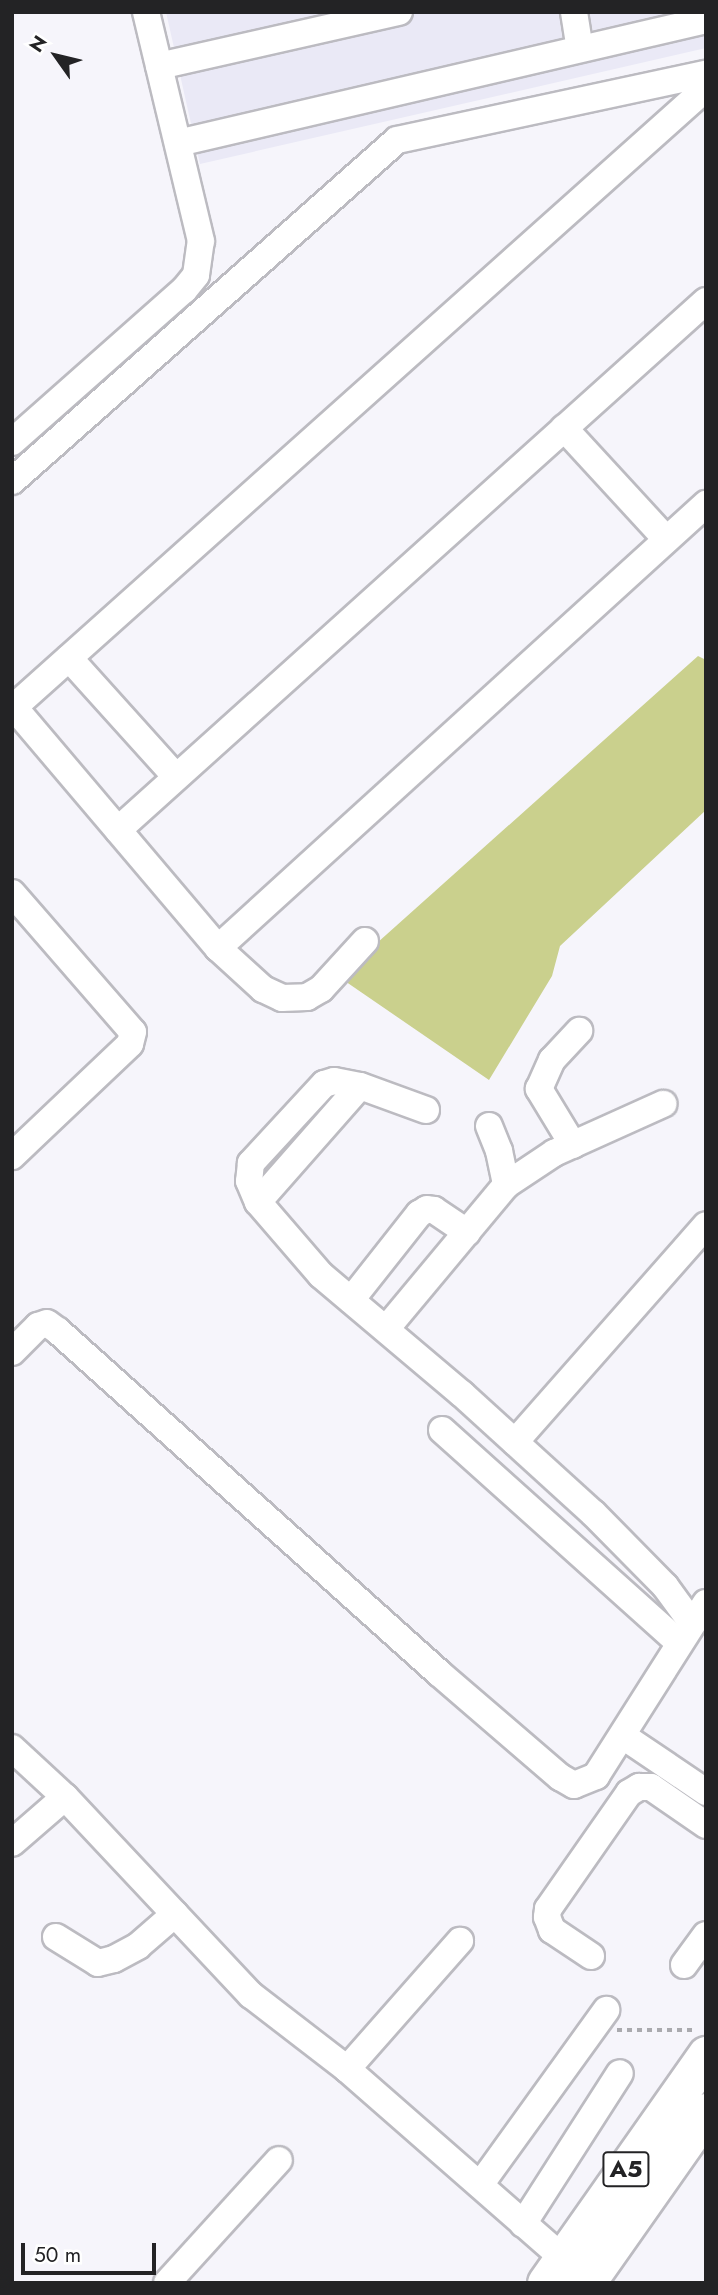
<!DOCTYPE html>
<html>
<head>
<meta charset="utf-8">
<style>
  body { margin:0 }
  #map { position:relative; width:718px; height:2295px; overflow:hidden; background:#f6f5fb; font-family:Jost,sans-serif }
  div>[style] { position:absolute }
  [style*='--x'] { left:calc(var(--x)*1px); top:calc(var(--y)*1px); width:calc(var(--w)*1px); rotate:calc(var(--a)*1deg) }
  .built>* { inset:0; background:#eae9f6 }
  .green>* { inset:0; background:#cad08d }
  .path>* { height:3.5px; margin-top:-1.75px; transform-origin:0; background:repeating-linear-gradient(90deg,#aaaaae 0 5px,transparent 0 10px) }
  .roads { filter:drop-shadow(2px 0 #bcbbc1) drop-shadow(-2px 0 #bcbbc1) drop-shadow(0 2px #bcbbc1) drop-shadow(0 -2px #bcbbc1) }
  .minor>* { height:26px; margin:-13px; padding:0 13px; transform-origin:13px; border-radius:13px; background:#fff }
  .highway>* { height:37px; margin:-18.5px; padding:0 18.5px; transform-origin:18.5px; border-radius:18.5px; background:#fff }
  span { translate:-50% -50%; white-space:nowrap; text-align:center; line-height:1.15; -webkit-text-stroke:5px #fff; paint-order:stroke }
  .shield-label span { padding:2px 5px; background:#fff; border:2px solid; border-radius:5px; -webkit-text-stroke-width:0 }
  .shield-label { font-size:24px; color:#232325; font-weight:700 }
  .frame { position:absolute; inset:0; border:14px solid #232325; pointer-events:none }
  .north { position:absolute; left:21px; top:21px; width:70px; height:70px; -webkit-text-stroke:5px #fff; paint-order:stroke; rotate:304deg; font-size:19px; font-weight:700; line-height:28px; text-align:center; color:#232325 }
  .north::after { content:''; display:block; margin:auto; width:24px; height:32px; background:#232325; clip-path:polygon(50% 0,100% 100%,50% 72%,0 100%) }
  .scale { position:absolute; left:21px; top:2243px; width:135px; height:32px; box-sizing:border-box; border:4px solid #232325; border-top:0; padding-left:9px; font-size:21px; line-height:24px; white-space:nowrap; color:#232325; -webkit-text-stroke:5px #fff; paint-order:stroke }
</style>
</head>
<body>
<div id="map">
  <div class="built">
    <i style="clip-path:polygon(166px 12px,706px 12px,706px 48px,200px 164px)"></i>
  </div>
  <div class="green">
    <i style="clip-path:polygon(698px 656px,706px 660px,706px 810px,560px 946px,552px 976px,489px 1080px,339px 977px)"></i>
  </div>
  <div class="path">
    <i style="--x:617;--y:2030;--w:76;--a:0"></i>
  </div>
  <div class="roads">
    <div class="minor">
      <i style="--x:574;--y:12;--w:37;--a:81"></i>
      <i style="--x:159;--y:66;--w:246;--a:-12.7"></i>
      <i style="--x:178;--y:143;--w:542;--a:-13.11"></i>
      <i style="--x:564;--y:428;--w:151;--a:47.4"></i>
      <i style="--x:12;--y:442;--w:230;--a:-41.5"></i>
      <i style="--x:184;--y:290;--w:19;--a:-51"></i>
      <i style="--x:196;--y:275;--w:34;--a:-82"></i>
      <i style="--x:201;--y:241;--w:236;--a:-103.5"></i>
      <i style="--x:12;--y:481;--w:514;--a:-41.53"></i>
      <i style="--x:397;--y:140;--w:316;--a:-12.1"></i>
      <i style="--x:69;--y:658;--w:160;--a:48"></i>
      <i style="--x:12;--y:705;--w:319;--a:49.7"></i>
      <i style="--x:218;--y:948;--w:61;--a:42.3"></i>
      <i style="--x:263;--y:989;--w:21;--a:25"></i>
      <i style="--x:282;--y:998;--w:25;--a:-2"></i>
      <i style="--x:307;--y:997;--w:16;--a:-30"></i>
      <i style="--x:321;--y:989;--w:65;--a:-47.5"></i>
      <i style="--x:14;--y:707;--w:928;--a:-41.81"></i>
      <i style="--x:118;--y:830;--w:791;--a:-41.98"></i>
      <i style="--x:12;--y:893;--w:184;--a:49"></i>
      <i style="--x:133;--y:1032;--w:12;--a:104"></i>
      <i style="--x:130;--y:1044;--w:163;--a:136.5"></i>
      <i style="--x:218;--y:948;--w:660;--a:-42.3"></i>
      <i style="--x:426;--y:1110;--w:70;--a:-160"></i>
      <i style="--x:360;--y:1086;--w:26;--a:-169"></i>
      <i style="--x:334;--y:1081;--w:10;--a:163"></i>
      <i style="--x:324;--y:1084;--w:108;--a:132.7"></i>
      <i style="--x:251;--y:1163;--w:18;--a:96"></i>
      <i style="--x:249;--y:1181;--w:23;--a:67"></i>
      <i style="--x:258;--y:1202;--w:96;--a:49.2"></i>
      <i style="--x:321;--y:1275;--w:185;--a:40.2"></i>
      <i style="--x:462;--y:1394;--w:177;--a:42.3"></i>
      <i style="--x:593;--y:1513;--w:103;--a:45.4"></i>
      <i style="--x:665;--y:1586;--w:46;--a:53.9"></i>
      <i style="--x:489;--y:1126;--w:27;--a:68"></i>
      <i style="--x:499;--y:1151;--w:35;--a:78"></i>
      <i style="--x:573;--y:1145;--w:66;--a:-121.3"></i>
      <i style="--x:539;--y:1089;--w:32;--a:-66"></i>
      <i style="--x:552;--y:1060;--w:40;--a:-47"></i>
      <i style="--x:258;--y:1202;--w:154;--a:-48.7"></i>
      <i style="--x:351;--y:1300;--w:110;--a:-51.7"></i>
      <i style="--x:419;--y:1214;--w:9;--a:-32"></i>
      <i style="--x:427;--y:1209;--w:7;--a:8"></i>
      <i style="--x:434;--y:1210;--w:40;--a:34"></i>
      <i style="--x:386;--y:1329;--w:187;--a:-50.2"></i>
      <i style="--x:506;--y:1185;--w:58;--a:-33.7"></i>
      <i style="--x:554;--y:1153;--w:120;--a:-24.2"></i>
      <i style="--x:12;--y:1352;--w:37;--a:-45"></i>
      <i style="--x:38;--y:1326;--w:9;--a:-18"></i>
      <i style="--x:47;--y:1323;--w:14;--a:36"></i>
      <i style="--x:58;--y:1331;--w:512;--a:41.91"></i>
      <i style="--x:439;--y:1673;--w:160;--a:40.7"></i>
      <i style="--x:560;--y:1777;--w:16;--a:30"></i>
      <i style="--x:574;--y:1785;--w:24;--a:-22"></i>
      <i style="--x:596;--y:1776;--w:205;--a:-57.6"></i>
      <i style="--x:442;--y:1430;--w:319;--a:41.9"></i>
      <i style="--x:515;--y:1442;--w:289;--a:-48.6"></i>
      <i style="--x:623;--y:1736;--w:100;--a:34"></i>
      <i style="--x:12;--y:1748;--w:72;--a:42.8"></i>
      <i style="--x:65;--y:1797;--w:272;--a:46.8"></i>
      <i style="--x:251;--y:1995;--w:121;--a:37.6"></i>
      <i style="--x:347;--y:2069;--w:287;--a:41.2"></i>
      <i style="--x:12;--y:1843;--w:70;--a:-41"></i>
      <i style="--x:56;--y:1937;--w:49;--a:31.8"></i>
      <i style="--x:98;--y:1963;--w:16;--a:-14"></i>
      <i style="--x:114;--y:1959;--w:27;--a:-28"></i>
      <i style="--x:138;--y:1946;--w:49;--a:-40.9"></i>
      <i style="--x:591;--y:1956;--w:47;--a:-146.3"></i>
      <i style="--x:552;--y:1930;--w:14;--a:-111"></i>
      <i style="--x:547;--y:1917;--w:8;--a:-83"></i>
      <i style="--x:548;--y:1909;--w:141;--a:-55.1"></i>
      <i style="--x:629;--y:1793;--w:12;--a:-31"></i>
      <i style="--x:639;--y:1787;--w:12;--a:0"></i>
      <i style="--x:651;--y:1787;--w:67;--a:34.6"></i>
      <i style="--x:684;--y:1965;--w:37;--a:-54"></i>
      <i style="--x:347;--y:2069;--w:171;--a:-48.6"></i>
      <i style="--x:480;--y:2185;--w:216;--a:-54.2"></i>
      <i style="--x:523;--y:2224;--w:179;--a:-57.3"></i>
      <i style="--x:167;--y:2283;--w:166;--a:-47.7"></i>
    </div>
    <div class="highway">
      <i style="--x:546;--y:2283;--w:279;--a:-54.9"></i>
      <i style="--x:586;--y:2283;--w:209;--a:-54.9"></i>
    </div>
  </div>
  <div class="shield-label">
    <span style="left:626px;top:2169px">A5</span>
  </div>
  <div class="frame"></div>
  <div class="north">N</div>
  <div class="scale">50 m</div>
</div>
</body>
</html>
